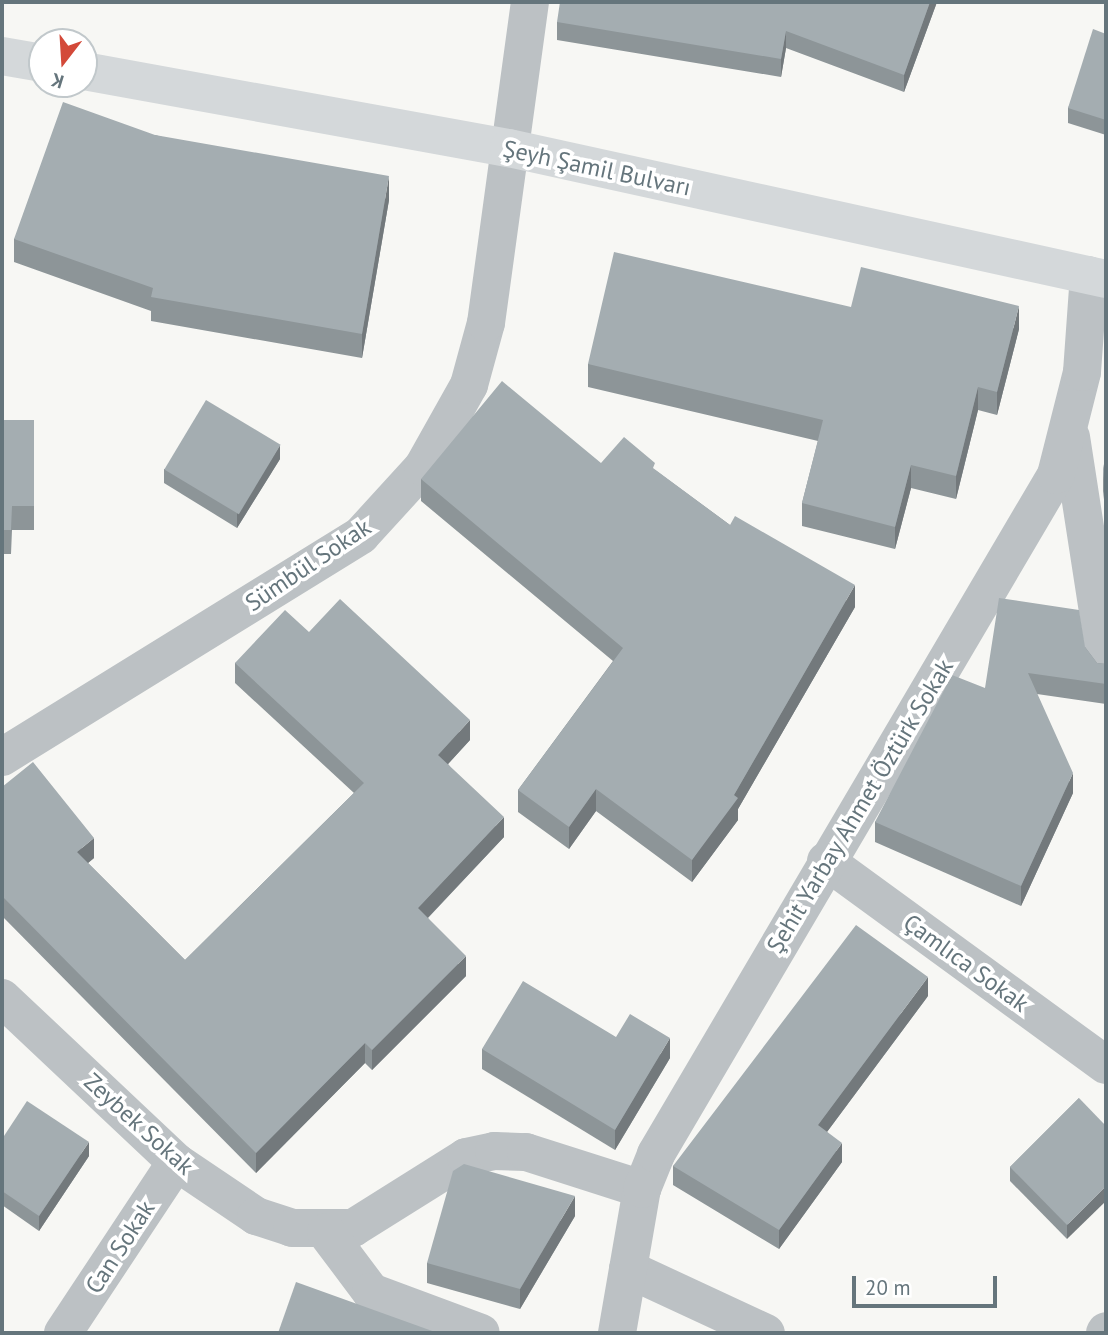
<!DOCTYPE html>
<html>
<head>
<meta charset="utf-8">
<style>
  body { margin:0 }
  #map { position:relative; width:1108px; height:1335px; overflow:hidden; background:#f7f7f4; font-family:"PT Sans",sans-serif }
  div>[style] { position:absolute }
  [style*='--x'] { left:calc(var(--x)*1px); top:calc(var(--y)*1px); width:calc(var(--w)*1px); rotate:calc(var(--a)*1deg) }
  .minor>* { height:38px; margin:-19px; padding:0 19px; transform-origin:19px; border-radius:19px; background:#bcc1c4 }
  .major>* { height:38px; margin:-19px; padding:0 19px; transform-origin:19px; border-radius:19px; background:#d4d8da }
  .wall>* { inset:0; background:#8d9598 }
  .shaded-wall>* { inset:0; background:#73797c }
  .building>* { inset:0; background:#a4adb1; transform-origin:0 0 }
  span { translate:-50% -50%; white-space:nowrap; text-align:center; line-height:1.15; -webkit-text-stroke:7px #fff; paint-order:stroke }
  .street-label { font-size:24px; color:#65757c }
  .frame { position:absolute; inset:0; border:4px solid #65757c; pointer-events:none }
  .north { position:absolute; left:28px; top:28px; width:70px; height:70px; box-sizing:border-box; background:#fff; border:2px solid #c1c8cb; border-radius:50%; rotate:197deg; font-size:19px; font-weight:700; line-height:28px; text-align:center; color:#65757c }
  .north::after { content:''; display:block; margin:auto; width:24px; height:32px; background:#d34939; clip-path:polygon(50% 0,100% 100%,50% 72%,0 100%) }
  .scale { position:absolute; left:852px; top:1276px; width:145px; height:32px; box-sizing:border-box; border:4px solid #65757c; border-top:0; padding-left:9px; font-size:21px; line-height:24px; white-space:nowrap; color:#65757c; -webkit-text-stroke:5px #fff; paint-order:stroke }
</style>
</head>
<body>
<div id="map">
  <div class="minor">
    <i style="--x:1071;--y:437;--w:229;--a:81.2"></i>
    <i style="--x:2;--y:757;--w:422;--a:-31.7"></i>
    <i style="--x:361;--y:535;--w:92;--a:-47.6"></i>
    <i style="--x:423;--y:467;--w:94;--a:-60.7"></i>
    <i style="--x:469;--y:385;--w:64;--a:-74.7"></i>
    <i style="--x:486;--y:323;--w:324;--a:-82.2"></i>
    <i style="--x:826;--y:861;--w:346;--a:36.1"></i>
    <i style="--x:2;--y:998;--w:239;--a:43.3"></i>
    <i style="--x:176;--y:1162;--w:97;--a:34"></i>
    <i style="--x:256;--y:1216;--w:38;--a:18"></i>
    <i style="--x:292;--y:1228;--w:61;--a:0"></i>
    <i style="--x:353;--y:1228;--w:133;--a:-32.1"></i>
    <i style="--x:466;--y:1157;--w:29;--a:-12"></i>
    <i style="--x:494;--y:1151;--w:32;--a:2"></i>
    <i style="--x:526;--y:1152;--w:122;--a:17.7"></i>
    <i style="--x:326;--y:1232;--w:75;--a:53.1"></i>
    <i style="--x:371;--y:1292;--w:117;--a:20.4"></i>
    <i style="--x:628;--y:1269;--w:152;--a:24.9"></i>
    <i style="--x:63;--y:1333;--w:205;--a:-56.5"></i>
    <i style="--x:617;--y:1333;--w:146;--a:-80.2"></i>
    <i style="--x:642;--y:1189;--w:38;--a:-68"></i>
    <i style="--x:656;--y:1154;--w:788;--a:-59.5"></i>
    <i style="--x:1056;--y:475;--w:106;--a:-75.8"></i>
    <i style="--x:1082;--y:372;--w:97;--a:-85.9"></i>
    <i style="--x:1105;--y:1333;--w:2;--a:-63"></i>
  </div>
  <div class="major">
    <i style="--x:2;--y:56;--w:41;--a:9.9"></i>
    <i style="--x:84;--y:71;--w:432;--a:10.3"></i>
    <i style="--x:509;--y:148;--w:611;--a:12.38"></i>
  </div>
  <div class="wall">
    <i style="clip-path:polygon(389px 2px,402px 2px,402px 4px)"></i>
    <i style="clip-path:polygon(937px 2px,904px 92px,786px 48px,781px 77px,557px 40px,557px 22px)"></i>
    <i style="clip-path:polygon(1106px 34px,1106px 135px,1068px 123px,1068px 108px)"></i>
    <i style="clip-path:polygon(155px 135px,389px 200px,362px 358px,151px 321px,151px 311px,14px 262px,14px 239px)"></i>
    <i style="clip-path:polygon(851px 307px,1019px 329px,997px 415px,978px 410px,956px 499px,911px 488px,895px 549px,802px 526px,802px 503px,818px 441px,588px 387px,588px 364px)"></i>
    <i style="clip-path:polygon(2px 420px,34px 420px,34px 530px,12px 530px,11px 554px,2px 554px)"></i>
    <i style="clip-path:polygon(1106px 451px,1106px 517px,1103px 491px,1103px 471px)"></i>
    <i style="clip-path:polygon(280px 459px,237px 528px,164px 483px,164px 469px)"></i>
    <i style="clip-path:polygon(655px 470px,730px 525px,855px 607px,738px 809px,738px 820px,692px 882px,596px 811px,569px 849px,518px 812px,518px 790px,613px 661px,421px 501px,421px 479px)"></i>
    <i style="clip-path:polygon(309px 632px,470px 740px,448px 764px,504px 837px,428px 918px,466px 976px,372px 1070px,365px 1063px,256px 1173px,2px 916px,2px 787px,94px 858px,88px 863px,185px 960px,354px 793px,235px 683px,235px 663px)"></i>
    <i style="clip-path:polygon(1085px 647px,1097px 663px,1106px 664px,1106px 704px,1037px 694px,1073px 793px,1021px 906px,875px 842px,875px 822px,985px 688px)"></i>
    <i style="clip-path:polygon(928px 996px,827px 1132px,842px 1162px,779px 1249px,673px 1185px,673px 1166px)"></i>
    <i style="clip-path:polygon(616px 1037px,670px 1058px,615px 1150px,482px 1069px,482px 1049px)"></i>
    <i style="clip-path:polygon(1079px 1098px,1067px 1239px,1010px 1181px,1010px 1167px)"></i>
    <i style="clip-path:polygon(2px 1139px,89px 1156px,39px 1231px,2px 1205px)"></i>
    <i style="clip-path:polygon(575px 1216px,520px 1309px,427px 1283px,427px 1263px)"></i>
  </div>
  <div class="shaded-wall">
    <i style="clip-path:polygon(930px 2px,937px 2px,904px 92px,904px 75px)"></i>
    <i style="clip-path:polygon(786px 31px,786px 48px,781px 77px,781px 59px)"></i>
    <i style="clip-path:polygon(389px 176px,389px 200px,362px 358px,362px 334px)"></i>
    <i style="clip-path:polygon(1019px 306px,1019px 329px,997px 415px,997px 392px)"></i>
    <i style="clip-path:polygon(978px 387px,978px 410px,956px 499px,956px 476px)"></i>
    <i style="clip-path:polygon(280px 445px,280px 459px,237px 528px,237px 514px)"></i>
    <i style="clip-path:polygon(911px 465px,911px 488px,895px 549px,895px 527px)"></i>
    <i style="clip-path:polygon(855px 585px,855px 607px,738px 809px,738px 820px,692px 882px,692px 860px,734px 795px)"></i>
    <i style="clip-path:polygon(470px 720px,470px 740px,438px 775px,438px 755px)"></i>
    <i style="clip-path:polygon(1073px 773px,1073px 793px,1021px 906px,1021px 886px)"></i>
    <i style="clip-path:polygon(596px 789px,596px 811px,569px 849px,569px 827px)"></i>
    <i style="clip-path:polygon(504px 817px,504px 837px,418px 928px,418px 908px)"></i>
    <i style="clip-path:polygon(94px 838px,94px 858px,77px 872px,77px 852px)"></i>
    <i style="clip-path:polygon(466px 956px,466px 976px,372px 1070px,372px 1050px)"></i>
    <i style="clip-path:polygon(928px 977px,928px 996px,818px 1144px,818px 1125px)"></i>
    <i style="clip-path:polygon(670px 1038px,670px 1058px,615px 1150px,615px 1130px)"></i>
    <i style="clip-path:polygon(365px 1043px,365px 1063px,256px 1173px,256px 1153px)"></i>
    <i style="clip-path:polygon(89px 1142px,89px 1156px,39px 1231px,39px 1216px)"></i>
    <i style="clip-path:polygon(842px 1143px,842px 1162px,779px 1249px,779px 1230px)"></i>
    <i style="clip-path:polygon(1106px 1186px,1106px 1201px,1067px 1239px,1067px 1225px)"></i>
    <i style="clip-path:polygon(575px 1196px,575px 1216px,520px 1309px,520px 1289px)"></i>
  </div>
  <div class="building">
    <i style="clip-path:polygon(560px 2px,930px 2px,904px 75px,786px 31px,781px 59px,557px 22px)"></i>
    <i style="clip-path:polygon(1093px 29px,1106px 34px,1106px 120px,1068px 108px)"></i>
    <i style="clip-path:polygon(63px 102px,155px 135px,389px 176px,362px 334px,151px 297px,153px 288px,14px 239px)"></i>
    <i style="clip-path:polygon(614px 252px,851px 307px,861px 267px,1019px 306px,997px 392px,978px 387px,956px 476px,911px 465px,895px 527px,802px 503px,823px 420px,588px 364px)"></i>
    <i style="clip-path:polygon(502px 381px,601px 463px,624px 437px,655px 463px,653px 468px,730px 525px,735px 516px,855px 585px,734px 795px,738px 798px,692px 860px,596px 789px,569px 827px,518px 790px,623px 648px,421px 479px)"></i>
    <i style="left:206px;top:400px;width:87px;height:81px;rotate:31deg"></i>
    <i style="clip-path:polygon(2px 420px,34px 420px,34px 506px,12px 506px,11px 530px,2px 530px)"></i>
    <i style="clip-path:polygon(1106px 451px,1106px 497px,1103px 471px)"></i>
    <i style="clip-path:polygon(999px 598px,1079px 610px,1085px 647px,1097px 663px,1106px 664px,1106px 684px,1028px 673px,1073px 773px,1021px 886px,875px 822px,952px 675px,985px 688px)"></i>
    <i style="clip-path:polygon(340px 599px,470px 720px,438px 755px,504px 817px,418px 908px,466px 956px,372px 1050px,365px 1043px,256px 1153px,2px 896px,2px 787px,33px 762px,94px 838px,77px 852px,185px 960px,364px 783px,235px 663px,285px 610px,309px 632px)"></i>
    <i style="clip-path:polygon(856px 925px,928px 977px,818px 1125px,842px 1143px,779px 1230px,673px 1166px)"></i>
    <i style="clip-path:polygon(523px 981px,616px 1037px,630px 1014px,670px 1038px,615px 1130px,482px 1049px)"></i>
    <i style="clip-path:polygon(1079px 1098px,1106px 1126px,1106px 1186px,1067px 1225px,1010px 1167px)"></i>
    <i style="clip-path:polygon(27px 1101px,89px 1142px,39px 1216px,2px 1191px,2px 1139px)"></i>
    <i style="clip-path:polygon(464px 1164px,575px 1196px,520px 1289px,427px 1263px,453px 1171px)"></i>
    <i style="clip-path:polygon(296px 1282px,435px 1332px,434px 1333px,278px 1333px)"></i>
  </div>
  <div class="street-label">
    <span style="left:597px;top:168px;rotate:12deg">Şeyh Şamil Bulvarı</span>
    <span style="left:308px;top:565px;rotate:-34deg">Sümbül Sokak</span>
    <span style="left:860px;top:806px;rotate:-59deg">Şehit Yarbay Ahmet Öztürk Sokak</span>
    <span style="left:966px;top:963px;rotate:36deg">Çamlıca Sokak</span>
    <span style="left:139px;top:1124px;rotate:42deg">Zeybek Sokak</span>
    <span style="left:120px;top:1247px;rotate:-57deg">Can Sokak</span>
  </div>
  <div class="frame"></div>
  <div class="north">K</div>
  <div class="scale">20 m</div>
</div>
</body>
</html>
